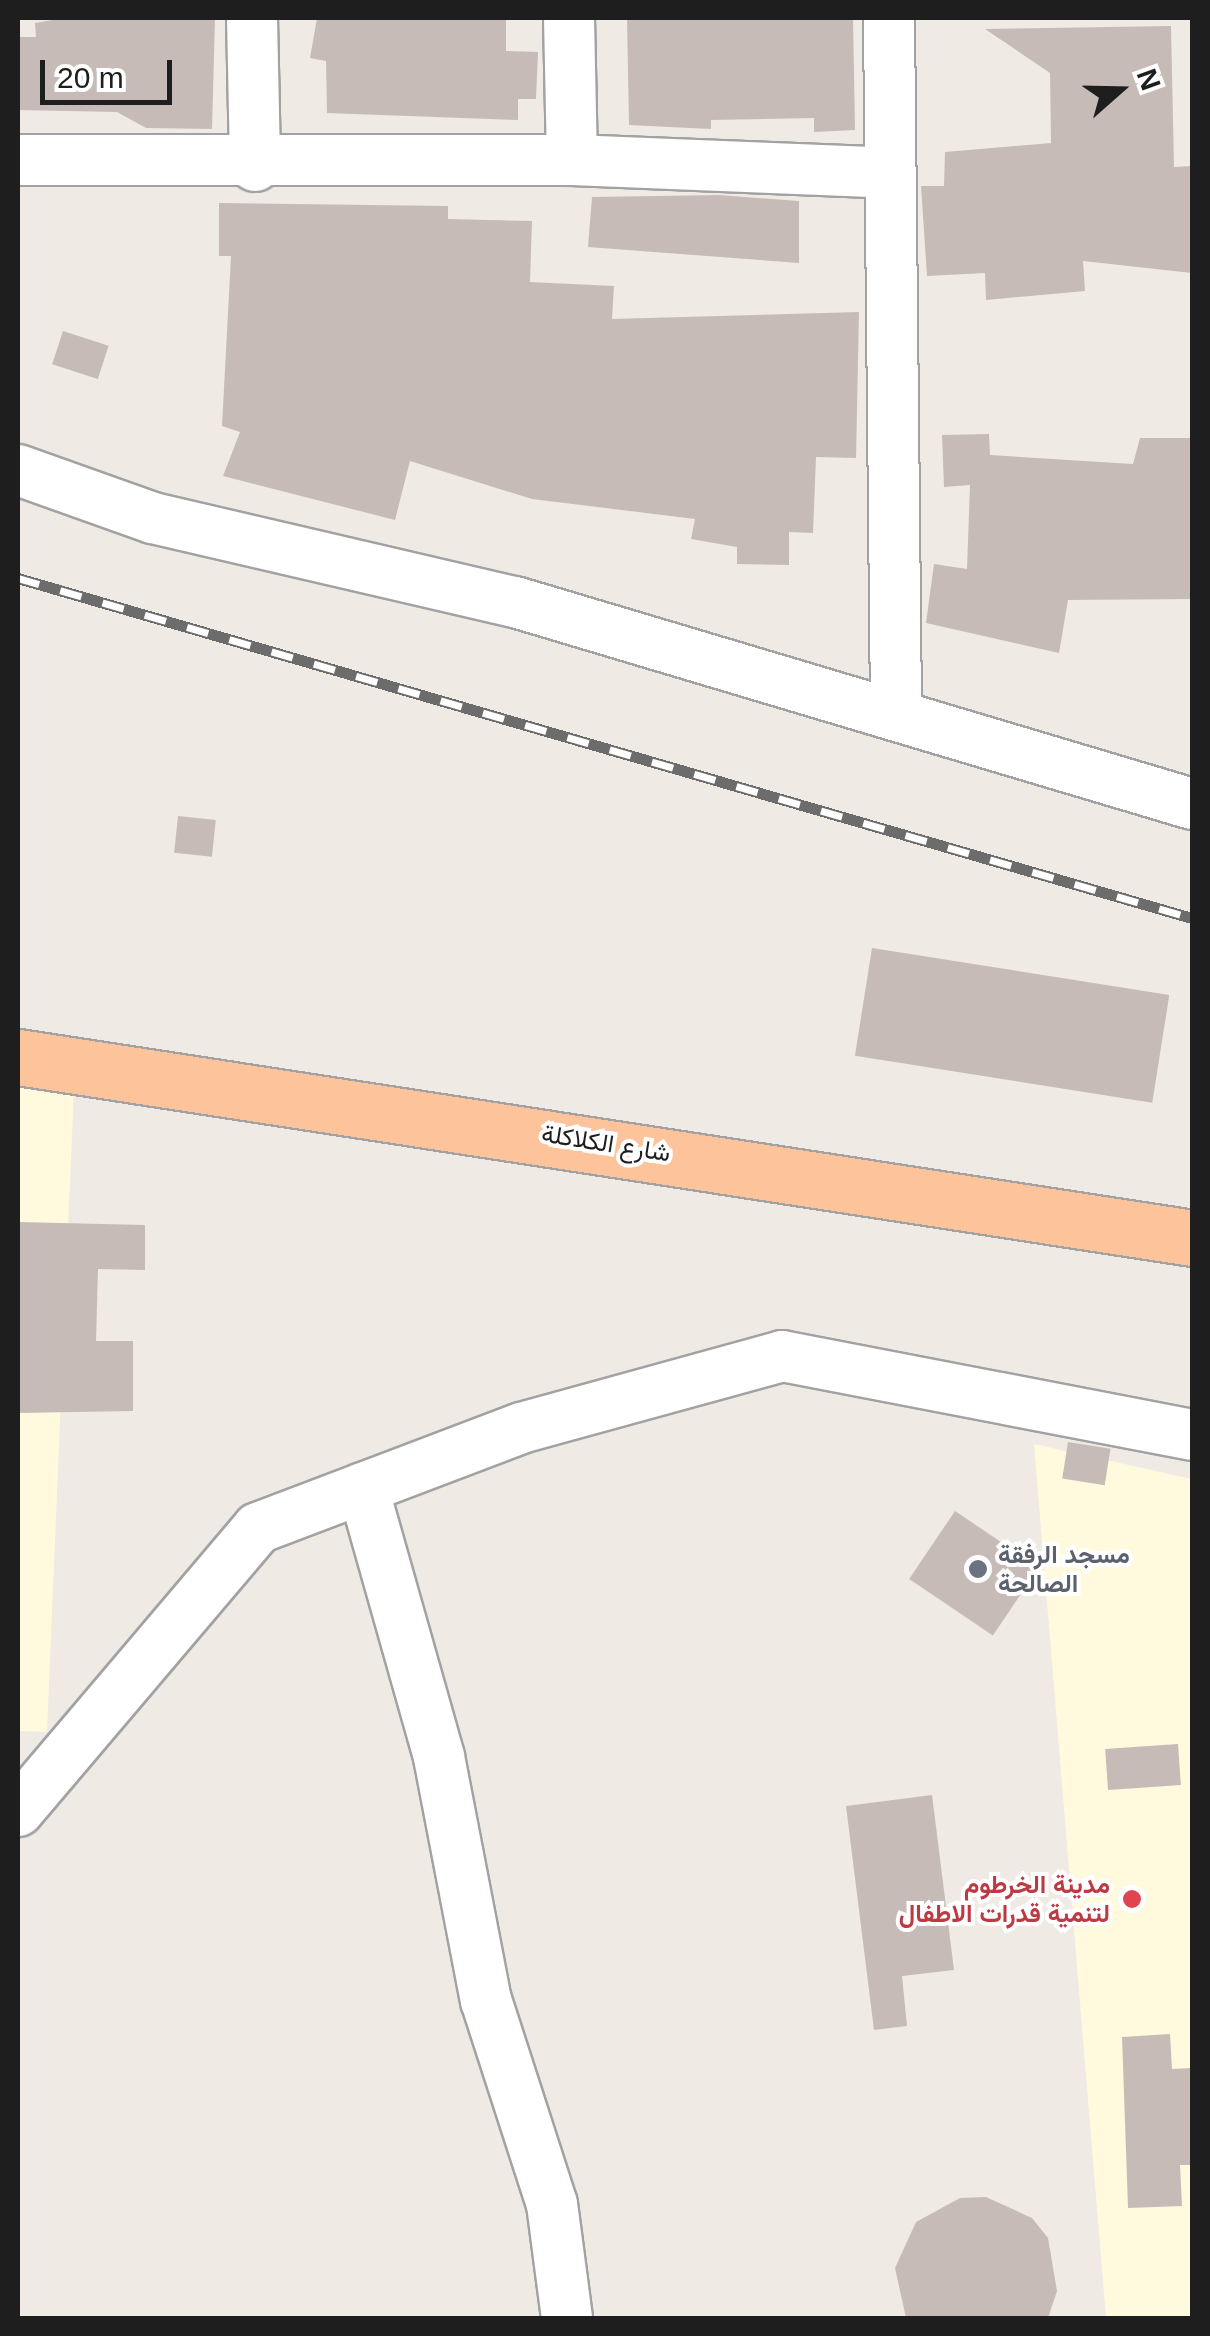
<!DOCTYPE html>
<html>
<head>
<meta charset="utf-8">
<style>
  body { margin:0 }
  #map { position:relative; width:1210px; height:2336px; overflow:hidden; background:#efeae4; font-family:Helvetica,Vazirmatn,sans-serif }
  div>[style] { position:absolute }
  [style*='--x'] { left:calc(var(--x)*1px); top:calc(var(--y)*1px); width:calc(var(--w)*1px); rotate:calc(var(--a)*1deg) }
  .education>* { inset:0; background:#fffadd }
  .building>* { inset:0; background:#c7bbb7; transform-origin:0 0 }
  .roads { filter:drop-shadow(2px 0 #a2a2a2) drop-shadow(-2px 0 #a2a2a2) drop-shadow(0 2px #a2a2a2) drop-shadow(0 -2px #a2a2a2) }
  .minor>* { height:50px; margin:-25px; padding:0 25px; transform-origin:25px; border-radius:25px; background:#fff }
  .primary>* { height:55px; margin:-27.5px; padding:0 27.5px; transform-origin:27.5px; border-radius:27.5px; background:#fdc39b }
  .rail>* { height:11px; margin-top:-5.5px; transform-origin:0; background:repeating-linear-gradient(90deg,#fff 0 22px,#6c6c6c 0 44px); box-sizing:border-box; border-block:2px solid #6c6c6c }
  .dots>* { width:28px; height:28px; translate:-50% -50%; box-sizing:border-box; border:5px solid #fff; border-radius:50% }
  span { translate:-50% -50%; white-space:nowrap; text-align:center; line-height:1.15; -webkit-text-stroke:8px #fff; paint-order:stroke }
  .street-label { font-size:25px; color:#1e1e1e }
  .worship-label { font-size:25px; color:#5b616d; font-weight:700 }
  .left { translate:0 -50%; text-align:left }
  .health-label { font-size:25px; color:#be3a42; font-weight:700 }
  .right { translate:-100% -50%; text-align:right }
  .frame { position:absolute; inset:0; border:20px solid #1e1e1e; pointer-events:none }
  .north { position:absolute; left:1070px; top:40px; width:100px; height:100px; -webkit-text-stroke:8px #fff; paint-order:stroke; rotate:70deg; font-size:28px; font-weight:700; line-height:40px; text-align:center; color:#1e1e1e }
  .north::after { content:''; display:block; margin:auto; width:35px; height:45px; background:#1e1e1e; clip-path:polygon(50% 0,100% 100%,50% 72%,0 100%) }
  .scale { position:absolute; left:40px; top:60px; width:132px; height:45px; box-sizing:border-box; border:5px solid #1e1e1e; border-top:0; padding-left:12px; font-size:30px; line-height:35px; white-space:nowrap; color:#1e1e1e; -webkit-text-stroke:8px #fff; paint-order:stroke }
</style>
</head>
<body>
<div id="map">
  <div class="education">
    <i style="clip-path:polygon(18px 1061px,75px 1064px,47px 1732px,18px 1731px)"></i>
    <i style="clip-path:polygon(1034px 1444px,1192px 1479px,1192px 2318px,1106px 2318px)"></i>
  </div>
  <div class="building">
    <i style="clip-path:polygon(64px 18px,215px 18px,212px 129px,146px 128px,117px 112px,18px 110px,18px 37px,36px 37px,35px 23px)"></i>
    <i style="clip-path:polygon(317px 18px,506px 18px,506px 51px,538px 52px,536px 99px,518px 99px,518px 120px,327px 113px,326px 61px,310px 58px)"></i>
    <i style="clip-path:polygon(627px 18px,853px 18px,855px 130px,814px 132px,814px 118px,711px 120px,711px 129px,629px 125px)"></i>
    <i style="clip-path:polygon(1171px 26px,1174px 167px,1192px 166px,1192px 273px,1083px 261px,1085px 291px,986px 300px,985px 273px,927px 276px,921px 186px,944px 186px,945px 152px,1051px 143px,1050px 73px,985px 29px)"></i>
    <i style="clip-path:polygon(719px 195px,799px 201px,799px 263px,588px 247px,592px 197px)"></i>
    <i style="clip-path:polygon(219px 203px,448px 206px,448px 219px,532px 221px,530px 282px,614px 286px,612px 319px,859px 312px,856px 458px,816px 457px,813px 533px,789px 532px,789px 565px,737px 564px,737px 547px,691px 539px,695px 519px,532px 499px,410px 461px,395px 520px,223px 476px,240px 432px,222px 426px,231px 256px,219px 256px)"></i>
    <i style="left:63px;top:331px;width:48px;height:35px;rotate:18deg"></i>
    <i style="clip-path:polygon(989px 434px,990px 455px,1133px 464px,1140px 438px,1192px 438px,1192px 599px,1068px 600px,1059px 653px,926px 623px,934px 564px,967px 569px,970px 485px,944px 487px,942px 435px)"></i>
    <i style="left:178px;top:816px;width:38px;height:37px;rotate:6deg"></i>
    <i style="left:872px;top:948px;width:301px;height:109px;rotate:9deg"></i>
    <i style="clip-path:polygon(18px 1222px,145px 1225px,145px 1270px,98px 1269px,96px 1341px,133px 1341px,133px 1411px,18px 1413px)"></i>
    <i style="left:1068px;top:1442px;width:43px;height:37px;rotate:9deg"></i>
    <i style="left:955px;top:1511px;width:101px;height:82px;rotate:34deg"></i>
    <i style="left:1178px;top:1744px;width:41px;height:73px;rotate:86deg"></i>
    <i style="clip-path:polygon(932px 1795px,954px 1970px,902px 1976px,907px 2026px,874px 2030px,846px 1806px)"></i>
    <i style="clip-path:polygon(1170px 2034px,1172px 2069px,1192px 2068px,1192px 2165px,1180px 2165px,1182px 2206px,1128px 2208px,1122px 2037px)"></i>
    <i style="clip-path:polygon(986px 2197px,1032px 2218px,1048px 2238px,1057px 2291px,1048px 2318px,906px 2318px,895px 2268px,916px 2222px,960px 2198px)"></i>
  </div>
  <div class="roads">
    <div class="minor">
      <i style="--x:252;--y:18;--w:148;--a:88.8"></i>
      <i style="--x:569;--y:18;--w:142;--a:88.8"></i>
      <i style="--x:889;--y:18;--w:692;--a:89.42"></i>
      <i style="--x:18;--y:160;--w:554;--a:0"></i>
      <i style="--x:572;--y:160;--w:318;--a:2.3"></i>
      <i style="--x:18;--y:470;--w:143;--a:19.6"></i>
      <i style="--x:153;--y:518;--w:372;--a:13.1"></i>
      <i style="--x:515;--y:602;--w:706;--a:16.61"></i>
      <i style="--x:363;--y:1488;--w:280;--a:74.2"></i>
      <i style="--x:439;--y:1757;--w:248;--a:79.1"></i>
      <i style="--x:486;--y:2000;--w:214;--a:72.1"></i>
      <i style="--x:552;--y:2204;--w:115;--a:82.5"></i>
      <i style="--x:18;--y:1811;--w:371;--a:-49.7"></i>
      <i style="--x:258;--y:1528;--w:281;--a:-20.8"></i>
      <i style="--x:521;--y:1428;--w:271;--a:-15.4"></i>
      <i style="--x:782;--y:1356;--w:418;--a:10.9"></i>
    </div>
    <div class="primary">
      <i style="--x:18;--y:1057;--w:1188;--a:8.76"></i>
    </div>
  </div>
  <div class="rail">
    <i style="--x:18;--y:578;--w:1222;--a:16.15"></i>
  </div>
  <div class="dots">
    <i style="left:978px;top:1569px;background:#6b7280"></i>
    <i style="left:1132px;top:1899px;background:#e0444e"></i>
  </div>
  <div class="street-label">
    <span style="left:606px;top:1143px;rotate:9deg">شارع الكلاكلة</span>
  </div>
  <div class="worship-label">
    <span class="left" style="left:998px;top:1569px">مسجد الرفقة<br>الصالحة</span>
  </div>
  <div class="health-label">
    <span class="right" style="left:1110px;top:1899px">مدينة الخرطوم<br>لتنمية قدرات الاطفال</span>
  </div>
  <div class="frame"></div>
  <div class="north">N</div>
  <div class="scale">20 m</div>
</div>
</body>
</html>
